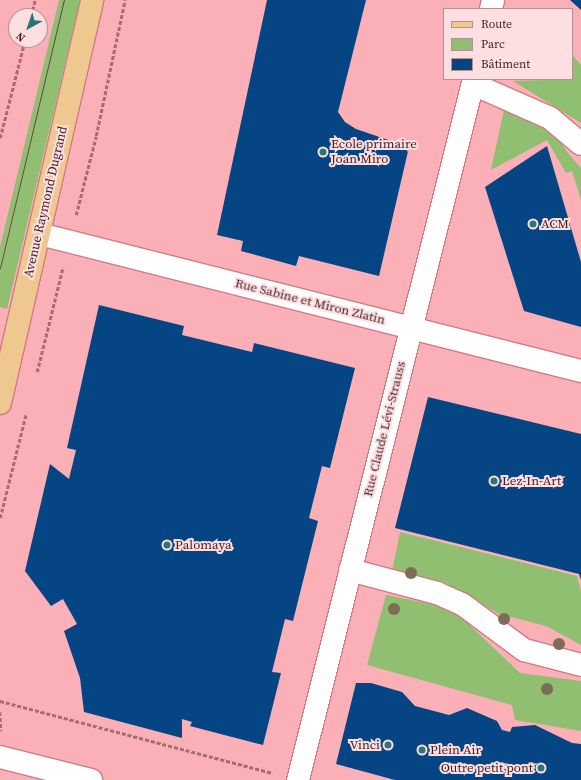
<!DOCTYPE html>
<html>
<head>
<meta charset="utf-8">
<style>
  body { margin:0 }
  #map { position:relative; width:581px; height:780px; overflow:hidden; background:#fab0b6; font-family:"Source Serif 4",serif }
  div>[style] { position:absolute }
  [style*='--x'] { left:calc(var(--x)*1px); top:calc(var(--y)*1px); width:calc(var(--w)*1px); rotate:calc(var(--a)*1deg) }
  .green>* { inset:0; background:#90bf72 }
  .building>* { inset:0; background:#064583 }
  .path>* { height:2.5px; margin-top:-1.25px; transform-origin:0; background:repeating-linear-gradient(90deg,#a56d72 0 4px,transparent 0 6px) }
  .roads { filter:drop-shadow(1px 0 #d27a83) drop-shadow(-1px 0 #d27a83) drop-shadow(0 1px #d27a83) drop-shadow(0 -1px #d27a83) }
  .pedestrian>* { height:22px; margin:-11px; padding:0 11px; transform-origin:11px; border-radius:11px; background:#fff }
  .minor>* { height:22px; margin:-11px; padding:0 11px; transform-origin:11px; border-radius:11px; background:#fff }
  .tertiary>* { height:22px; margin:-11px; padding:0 11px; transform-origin:11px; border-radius:11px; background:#fff }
  .primary>* { height:22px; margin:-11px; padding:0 11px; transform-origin:11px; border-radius:11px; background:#eec88e }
  .tram>* { height:1px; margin:-0.5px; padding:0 0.5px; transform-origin:0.5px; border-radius:0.5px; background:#6e4246 }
  .trees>* { width:12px; height:12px; margin:-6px; border-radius:50%; background:#7e6d52 }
  .dots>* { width:11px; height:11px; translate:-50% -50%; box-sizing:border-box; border:2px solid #fddfe1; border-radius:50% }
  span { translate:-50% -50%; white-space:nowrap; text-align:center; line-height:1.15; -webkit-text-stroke:4px #fddfe1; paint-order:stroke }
  .poi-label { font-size:13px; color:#421f23 }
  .left { translate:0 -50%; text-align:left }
  .right { translate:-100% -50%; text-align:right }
  .street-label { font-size:13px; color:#421f23 }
  .legend { position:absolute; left:443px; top:8px; width:130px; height:72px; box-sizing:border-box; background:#fddfe1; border:1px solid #b29295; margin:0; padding:5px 7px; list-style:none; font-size:12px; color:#421f23 }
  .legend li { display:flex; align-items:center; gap:8px; height:20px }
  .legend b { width:20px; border:1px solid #b29295 }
  .north { position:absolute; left:8px; top:8px; width:40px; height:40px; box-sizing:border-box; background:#fddfe1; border:1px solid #b29295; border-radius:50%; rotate:220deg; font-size:11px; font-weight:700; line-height:16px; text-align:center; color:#421f23 }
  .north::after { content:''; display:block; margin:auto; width:14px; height:18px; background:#2b7574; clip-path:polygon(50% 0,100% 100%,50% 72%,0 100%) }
</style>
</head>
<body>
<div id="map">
  <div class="green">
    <i style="clip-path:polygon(59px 0,80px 0,7px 309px,0 307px,0 247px)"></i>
    <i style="clip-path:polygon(572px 55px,581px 65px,581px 123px,513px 81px,572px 79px)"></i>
    <i style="clip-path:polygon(505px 105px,548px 122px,567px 152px,581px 168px,581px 200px,572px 171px,566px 173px,547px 140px,491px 170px)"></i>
    <i style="clip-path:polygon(400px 532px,577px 576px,581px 591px,581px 645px,546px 626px,499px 614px,444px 582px,392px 571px)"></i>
    <i style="clip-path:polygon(386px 595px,452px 608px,520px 673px,581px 681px,581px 731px,515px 720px,512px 705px,367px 665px)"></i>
  </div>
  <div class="building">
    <i style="clip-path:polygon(267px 0,366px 0,338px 112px,345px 122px,356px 129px,409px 147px,379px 276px,299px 256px,296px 266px,241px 251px,243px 241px,217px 235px)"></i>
    <i style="clip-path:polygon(570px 0,581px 0,581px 10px)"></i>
    <i style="clip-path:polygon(547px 146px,581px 262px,581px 327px,524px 311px,485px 187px)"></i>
    <i style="clip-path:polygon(99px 305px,184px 326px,182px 335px,252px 352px,254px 343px,355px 368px,330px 468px,322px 466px,309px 518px,318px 521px,293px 621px,285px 619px,272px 672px,281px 673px,263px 745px,190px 726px,192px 722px,182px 719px,182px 738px,84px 712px,80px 678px,64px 631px,77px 624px,63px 599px,51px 606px,25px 571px,50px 464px,69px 479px,76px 450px,67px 448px)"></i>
    <i style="clip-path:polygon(428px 397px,581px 434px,581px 580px,579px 574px,395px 528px)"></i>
    <i style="clip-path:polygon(356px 683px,371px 683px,402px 692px,415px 706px,449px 715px,467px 708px,497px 721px,502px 730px,510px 732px,512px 727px,535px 725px,572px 743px,581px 744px,581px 780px,395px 780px,336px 764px)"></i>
  </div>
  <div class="path">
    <i style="--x:31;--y:16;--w:16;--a:-76"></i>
    <i style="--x:0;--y:138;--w:101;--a:-75.7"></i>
    <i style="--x:76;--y:215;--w:81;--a:-75.8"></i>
    <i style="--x:96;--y:136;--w:139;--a:-78"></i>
    <i style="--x:37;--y:372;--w:108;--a:-76.1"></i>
    <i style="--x:0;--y:518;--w:107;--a:-76"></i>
    <i style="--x:0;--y:701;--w:282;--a:14.8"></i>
    <i style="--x:0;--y:712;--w:19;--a:87"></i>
  </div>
  <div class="roads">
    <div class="pedestrian">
      <i style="--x:473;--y:84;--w:84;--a:23.8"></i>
      <i style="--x:550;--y:118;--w:40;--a:40"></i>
      <i style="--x:40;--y:234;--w:383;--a:14.2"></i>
      <i style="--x:350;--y:570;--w:90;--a:14.8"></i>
      <i style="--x:437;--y:593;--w:27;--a:24"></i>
      <i style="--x:462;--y:604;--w:77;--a:36.6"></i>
      <i style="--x:524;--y:650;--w:59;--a:14.7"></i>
    </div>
    <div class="minor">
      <i style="--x:491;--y:9;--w:9;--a:-77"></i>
      <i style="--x:411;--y:328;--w:175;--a:14.2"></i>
      <i style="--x:298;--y:780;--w:723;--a:-75.91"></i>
    </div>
    <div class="tertiary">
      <i style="--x:0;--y:757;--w:94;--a:14.2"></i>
    </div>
    <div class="primary">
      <i style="--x:0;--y:403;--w:413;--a:-77.1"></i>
    </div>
  </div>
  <div class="tram">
    <i style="--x:0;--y:268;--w:276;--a:-76.6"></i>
  </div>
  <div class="trees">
    <i style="left:411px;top:573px"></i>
    <i style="left:394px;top:609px"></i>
    <i style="left:504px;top:619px"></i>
    <i style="left:559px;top:644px"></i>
    <i style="left:547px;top:689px"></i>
  </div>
  <div class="dots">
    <i style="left:323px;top:152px;background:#2b7574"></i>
    <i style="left:533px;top:224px;background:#2b7574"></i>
    <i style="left:494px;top:481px;background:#2b7574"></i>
    <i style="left:167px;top:545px;background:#2b7574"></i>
    <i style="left:388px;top:745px;background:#2b7574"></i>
    <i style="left:422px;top:750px;background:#2b7574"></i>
    <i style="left:541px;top:768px;background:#2b7574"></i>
  </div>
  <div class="poi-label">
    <span class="left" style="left:331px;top:152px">Ecole primaire<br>Joan Miro</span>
    <span class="left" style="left:541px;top:224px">ACM</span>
    <span class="left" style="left:502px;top:481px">Lez-In-Art</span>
    <span class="left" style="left:175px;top:545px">Palomaya</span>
    <span class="right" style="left:380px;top:745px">Vinci</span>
    <span class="left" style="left:430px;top:750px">Plein Air</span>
    <span class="right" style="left:533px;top:768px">Outre petit pont</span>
  </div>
  <div class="street-label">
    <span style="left:46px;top:202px;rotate:-77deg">Avenue Raymond Dugrand</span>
    <span style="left:310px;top:302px;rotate:14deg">Rue Sabine et Miron Zlatin</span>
    <span style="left:385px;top:429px;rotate:-76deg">Rue Claude Lévi-Strauss</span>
  </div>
  <ul class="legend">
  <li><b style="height:5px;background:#eec88e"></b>Route</li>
  <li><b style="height:11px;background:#90bf72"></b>Parc</li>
  <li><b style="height:11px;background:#064583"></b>Bâtiment</li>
  </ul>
  <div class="north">N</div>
</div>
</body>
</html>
